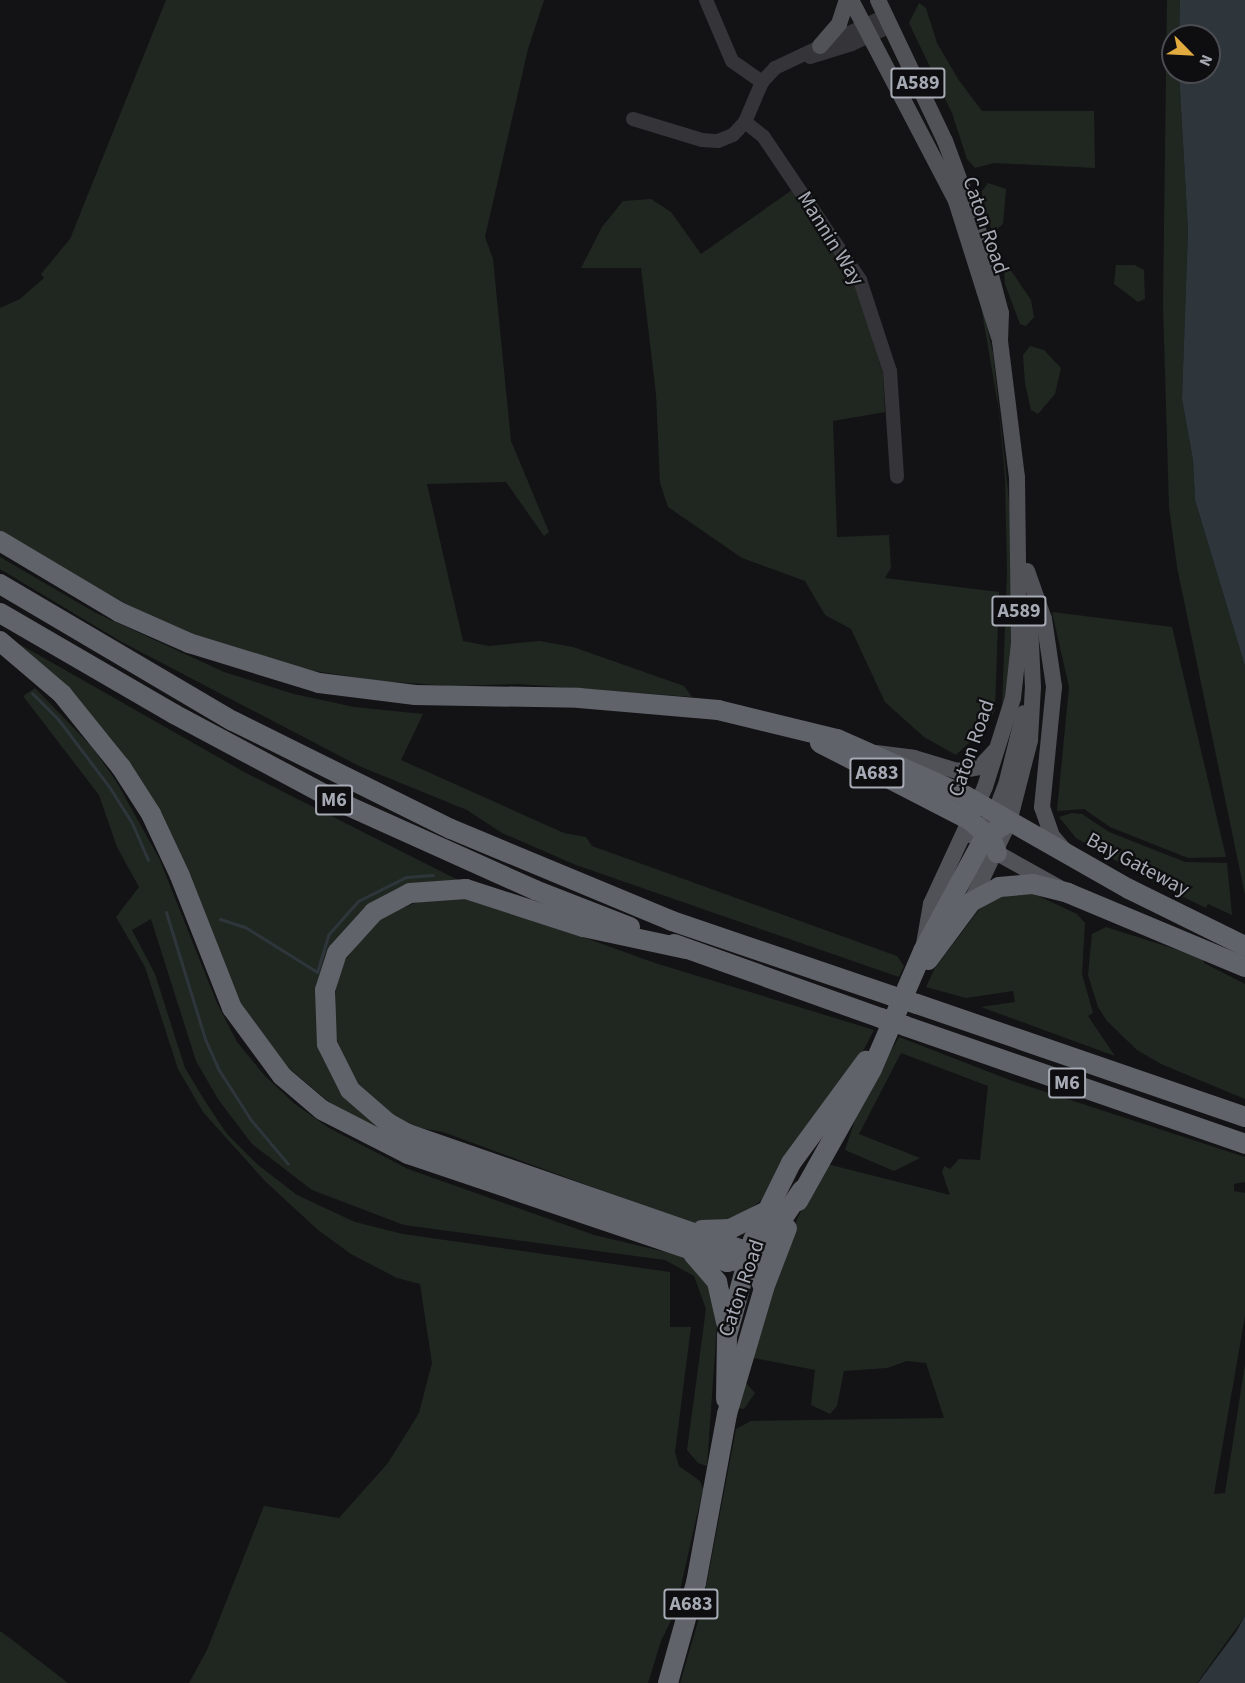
<!DOCTYPE html>
<html>
<head>
<meta charset="utf-8">
<style>
  body { margin:0 }
  #map { position:relative; width:1245px; height:1683px; overflow:hidden; background:#131315; font-family:"Source Sans 3",sans-serif }
  div>[style] { position:absolute }
  [style*='--x'] { left:calc(var(--x)*1px); top:calc(var(--y)*1px); width:calc(var(--w)*1px); rotate:calc(var(--a)*1deg) }
  .green>* { inset:0; background:#202721 }
  .water>* { inset:0; background:#2e363c }
  .stream>* { height:3px; margin:-1.5px; padding:0 1.5px; transform-origin:1.5px; border-radius:1.5px; background:#2e363c }
  .minor>* { height:14px; margin:-7px; padding:0 7px; transform-origin:7px; border-radius:7px; background:#353539 }
  .major>* { height:16px; margin:-8px; padding:0 8px; transform-origin:8px; border-radius:8px; background:#515258 }
  .highway>* { height:20px; margin:-10px; padding:0 10px; transform-origin:10px; border-radius:10px; background:#61636a }
  .highway-bridge>* { height:20px; margin:-10px; padding:0 10px; transform-origin:10px; border-radius:10px; background:#61636a }
  span { translate:-50% -50%; white-space:nowrap; text-align:center; line-height:1.15; -webkit-text-stroke:4.5px #0e0e10; paint-order:stroke }
  .shield-label span { padding:2px 4px; background:#0e0e10; border:2px solid; border-radius:4px; -webkit-text-stroke-width:0 }
  .shield-label { font-size:20px; color:#a6aab4; font-weight:700 }
  .street-label { font-size:21px; color:#a6aab4 }
  .north { position:absolute; left:1161px; top:24px; width:60px; height:60px; box-sizing:border-box; background:#0e0e10; border:2px solid #4b4c52; border-radius:50%; rotate:114deg; font-size:16px; font-weight:700; line-height:24px; text-align:center; color:#a6aab4 }
  .north::after { content:''; display:block; margin:auto; width:21px; height:27px; background:#e1ab3f; clip-path:polygon(50% 0,100% 100%,50% 72%,0 100%) }
</style>
</head>
<body>
<div id="map">
  <div class="green">
    <i style="clip-path:polygon(166px 0,544px 0,528px 49px,485px 237px,493px 259px,511px 441px,549px 532px,544px 536px,506px 482px,427px 484px,463px 641px,489px 646px,539px 641px,573px 647px,684px 686px,692px 697px,519px 684px,451px 686px,379px 681px,309px 670px,187px 632px,128px 605px,0 533px,0 308px,20px 299px,44px 278px,41px 274px,70px 239px)"></i>
    <i style="clip-path:polygon(1167px 0,1180px 0,1179px 36px,1173px 36px,1173px 72px,1179px 72px,1188px 230px,1182px 399px,1193px 460px,1195px 500px,1245px 666px,1245px 895px,1177px 567px,1169px 507px,1163px 306px)"></i>
    <i style="clip-path:polygon(919px 3px,926px 8px,937px 43px,958px 79px,982px 111px,1094px 111px,1095px 168px,994px 163px,975px 168px,967px 159px,952px 113px,909px 23px)"></i>
    <i style="clip-path:polygon(988px 183px,1006px 189px,1003px 224px,996px 230px,991px 228px,982px 207px,982px 191px)"></i>
    <i style="clip-path:polygon(792px 190px,856px 285px,883px 374px,885px 412px,833px 421px,837px 537px,889px 535px,891px 568px,885px 578px,999px 592px,995px 710px,986px 727px,956px 755px,924px 737px,885px 702px,851px 629px,825px 615px,805px 581px,742px 558px,668px 507px,660px 483px,656px 394px,641px 268px,581px 268px,602px 227px,623px 201px,651px 199px,671px 212px,701px 254px)"></i>
    <i style="clip-path:polygon(1116px 265px,1135px 265px,1144px 270px,1145px 299px,1138px 302px,1114px 284px)"></i>
    <i style="clip-path:polygon(1010px 269px,1031px 300px,1034px 317px,1026px 326px,1020px 324px,1005px 284px,1004px 271px)"></i>
    <i style="clip-path:polygon(977px 283px,993px 353px,1013px 537px,1011px 678px,1002px 709px,1007px 571px,1005px 479px,999px 411px)"></i>
    <i style="clip-path:polygon(1030px 346px,1044px 350px,1061px 368px,1055px 394px,1038px 414px,1031px 410px,1025px 383px,1023px 355px)"></i>
    <i style="clip-path:polygon(0 557px,96px 613px,224px 672px,294px 694px,354px 707px,423px 714px,401px 760px,564px 833px,586px 837px,592px 846px,897px 956px,904px 966px,899px 977px,576px 865px,502px 833px,467px 810px,359px 766px,120px 641px,0 569px)"></i>
    <i style="clip-path:polygon(1052px 612px,1172px 627px,1226px 857px,1188px 858px,1110px 827px,1084px 809px,1057px 811px,1069px 687px)"></i>
    <i style="clip-path:polygon(14px 641px,246px 773px,460px 881px,350px 925px,321px 1048px,340px 1088px,417px 1146px,341px 1112px,279px 1060px,241px 1003px,138px 777px,112px 740px,37px 660px)"></i>
    <i style="clip-path:polygon(35px 688px,92px 747px,116px 781px,159px 858px,217px 1003px,237px 1042px,265px 1076px,295px 1104px,329px 1128px,408px 1169px,594px 1235px,687px 1257px,704px 1269px,718px 1311px,707px 1466px,698px 1463px,687px 1450px,706px 1309px,694px 1276px,665px 1260px,404px 1225px,312px 1190px,252px 1144px,218px 1099px,196px 1061px,151px 919px,132px 930px,155px 974px,185px 1068px,203px 1098px,227px 1134px,258px 1165px,297px 1195px,355px 1222px,403px 1234px,670px 1272px,670px 1327px,691px 1327px,675px 1452px,679px 1466px,700px 1481px,703px 1489px,675px 1612px,661px 1641px,648px 1683px,189px 1683px,207px 1650px,264px 1506px,339px 1518px,388px 1463px,419px 1413px,432px 1363px,420px 1284px,397px 1278px,351px 1254px,318px 1230px,265px 1181px,203px 1112px,178px 1069px,145px 967px,116px 917px,139px 887px,117px 847px,99px 795px,23px 696px)"></i>
    <i style="clip-path:polygon(1072px 813px,1082px 814px,1109px 832px,1185px 862px,1227px 863px,1232px 915px,1208px 904px,1206px 908px,1161px 886px,1076px 838px,1059px 817px)"></i>
    <i style="clip-path:polygon(1034px 894px,1077px 914px,1085px 923px,1082px 974px,1093px 1013px,1088px 1016px,1115px 1056px,981px 1007px,1015px 1002px,1013px 991px,966px 998px,926px 987px,935px 968px,984px 903px,997px 895px)"></i>
    <i style="clip-path:polygon(449px 897px,480px 900px,655px 963px,874px 1030px,863px 1051px,801px 1133px,764px 1198px,737px 1219px,696px 1225px,443px 1132px,415px 1127px,397px 1118px,353px 1082px,342px 1062px,334px 1025px,336px 985px,344px 962px,370px 927px,387px 915px,422px 900px)"></i>
    <i style="clip-path:polygon(1106px 927px,1203px 958px,1204px 963px,1245px 984px,1245px 1099px,1161px 1064px,1137px 1050px,1107px 1021px,1098px 1007px,1088px 975px,1092px 934px)"></i>
    <i style="clip-path:polygon(899px 1037px,1015px 1082px,1245px 1157px,1245px 1182px,1234px 1184px,1234px 1191px,1245px 1193px,1245px 1316px,1214px 1494px,1225px 1493px,1245px 1364px,1245px 1616px,1197px 1683px,680px 1683px,702px 1608px,736px 1429px,751px 1421px,944px 1418px,926px 1363px,907px 1361px,887px 1368px,844px 1371px,837px 1406px,830px 1414px,811px 1405px,815px 1370px,754px 1358px,744px 1381px,755px 1393px,744px 1409px,737px 1408px,758px 1324px,766px 1295px,799px 1215px,827px 1164px,950px 1195px,942px 1172px,944px 1166px,950px 1169px,959px 1159px,980px 1160px,988px 1086px,901px 1053px,859px 1134px,920px 1158px,894px 1171px,845px 1150px,861px 1102px)"></i>
    <i style="clip-path:polygon(0 1631px,11px 1639px,68px 1683px,0 1683px)"></i>
  </div>
  <div class="water">
    <i style="clip-path:polygon(1180px 0,1245px 0,1245px 666px,1195px 500px,1193px 460px,1182px 399px,1188px 230px,1179px 72px,1209px 72px,1209px 36px,1179px 36px)"></i>
    <i style="clip-path:polygon(1245px 1616px,1245px 1683px,1198px 1683px,1236px 1632px)"></i>
  </div>
  <div class="stream">
    <i style="--x:32;--y:693;--w:37;--a:45"></i>
    <i style="--x:58;--y:719;--w:86;--a:53"></i>
    <i style="--x:110;--y:788;--w:41;--a:57.8"></i>
    <i style="--x:132;--y:823;--w:40;--a:66.6"></i>
    <i style="--x:166;--y:912;--w:133;--a:72.9"></i>
    <i style="--x:205;--y:1039;--w:34;--a:66"></i>
    <i style="--x:219;--y:1070;--w:59;--a:57.4"></i>
    <i style="--x:251;--y:1120;--w:57;--a:49.9"></i>
    <i style="--x:220;--y:919;--w:26;--a:18"></i>
    <i style="--x:245;--y:927;--w:85;--a:32"></i>
    <i style="--x:317;--y:972;--w:39;--a:-73"></i>
    <i style="--x:328;--y:935;--w:45;--a:-48.6"></i>
    <i style="--x:358;--y:901;--w:54;--a:-26.6"></i>
    <i style="--x:406;--y:877;--w:27;--a:-4"></i>
  </div>
  <div class="minor">
    <i style="--x:706;--y:0;--w:66;--a:66.9"></i>
    <i style="--x:732;--y:61;--w:37;--a:35"></i>
    <i style="--x:810;--y:57;--w:44;--a:-17.2"></i>
    <i style="--x:852;--y:44;--w:42;--a:-25.3"></i>
    <i style="--x:633;--y:119;--w:72;--a:16.9"></i>
    <i style="--x:702;--y:140;--w:16;--a:4"></i>
    <i style="--x:718;--y:141;--w:16;--a:-22"></i>
    <i style="--x:733;--y:135;--w:18;--a:-47"></i>
    <i style="--x:745;--y:122;--w:43;--a:-67"></i>
    <i style="--x:762;--y:82;--w:19;--a:-47"></i>
    <i style="--x:775;--y:68;--w:122;--a:-25.3"></i>
    <i style="--x:745;--y:122;--w:23;--a:38"></i>
    <i style="--x:763;--y:136;--w:174;--a:56"></i>
    <i style="--x:860;--y:280;--w:96;--a:71.8"></i>
    <i style="--x:890;--y:371;--w:106;--a:86.2"></i>
  </div>
  <div class="major">
    <i style="--x:851;--y:0;--w:227;--a:62.4"></i>
    <i style="--x:956;--y:201;--w:143;--a:72.5"></i>
    <i style="--x:878;--y:0;--w:156;--a:64.6"></i>
    <i style="--x:945;--y:141;--w:103;--a:69.6"></i>
    <i style="--x:981;--y:238;--w:78;--a:75.1"></i>
    <i style="--x:1001;--y:313;--w:28;--a:92"></i>
    <i style="--x:1000;--y:341;--w:138;--a:82.9"></i>
    <i style="--x:1017;--y:478;--w:165;--a:89.3"></i>
    <i style="--x:1019;--y:643;--w:55;--a:96.2"></i>
    <i style="--x:1013;--y:698;--w:93;--a:107.5"></i>
    <i style="--x:985;--y:787;--w:129;--a:114.8"></i>
    <i style="--x:931;--y:904;--w:47;--a:99.9"></i>
    <i style="--x:820;--y:46;--w:29;--a:-49"></i>
    <i style="--x:839;--y:24;--w:25;--a:-72"></i>
    <i style="--x:1027;--y:571;--w:51;--a:70.5"></i>
    <i style="--x:1044;--y:619;--w:69;--a:81.6"></i>
    <i style="--x:1054;--y:687;--w:121;--a:95.7"></i>
    <i style="--x:1042;--y:807;--w:31;--a:71"></i>
    <i style="--x:1052;--y:836;--w:18;--a:49"></i>
    <i style="--x:876;--y:753;--w:38;--a:7"></i>
    <i style="--x:914;--y:758;--w:45;--a:16.8"></i>
    <i style="--x:957;--y:771;--w:23;--a:-10"></i>
    <i style="--x:980;--y:767;--w:23;--a:-47"></i>
    <i style="--x:970;--y:835;--w:14;--a:-25"></i>
    <i style="--x:983;--y:829;--w:20;--a:-53"></i>
    <i style="--x:995;--y:813;--w:30;--a:-69"></i>
    <i style="--x:1006;--y:785;--w:74;--a:-76"></i>
    <i style="--x:988;--y:848;--w:82;--a:29.1"></i>
    <i style="--x:971;--y:902;--w:89;--a:-64.6"></i>
    <i style="--x:1009;--y:822;--w:85;--a:-75.6"></i>
    <i style="--x:1030;--y:740;--w:53;--a:-86.8"></i>
    <i style="--x:1033;--y:687;--w:84;--a:-92.7"></i>
  </div>
  <div class="highway">
    <i style="--x:0;--y:541;--w:139;--a:30.8"></i>
    <i style="--x:119;--y:612;--w:77;--a:23.9"></i>
    <i style="--x:189;--y:643;--w:136;--a:17.1"></i>
    <i style="--x:319;--y:683;--w:97;--a:7.1"></i>
    <i style="--x:415;--y:695;--w:164;--a:1"></i>
    <i style="--x:579;--y:698;--w:140;--a:4.9"></i>
    <i style="--x:718;--y:710;--w:122;--a:13.7"></i>
    <i style="--x:837;--y:739;--w:139;--a:23.8"></i>
    <i style="--x:964;--y:795;--w:190;--a:29.7"></i>
    <i style="--x:1129;--y:889;--w:129;--a:26.2"></i>
    <i style="--x:0;--y:584;--w:270;--a:30.5"></i>
    <i style="--x:233;--y:721;--w:243;--a:26.4"></i>
    <i style="--x:451;--y:829;--w:239;--a:22.6"></i>
    <i style="--x:672;--y:921;--w:232;--a:18.8"></i>
    <i style="--x:0;--y:613;--w:201;--a:30.1"></i>
    <i style="--x:174;--y:714;--w:185;--a:28.1"></i>
    <i style="--x:337;--y:801;--w:217;--a:24.2"></i>
    <i style="--x:535;--y:890;--w:102;--a:21.3"></i>
    <i style="--x:0;--y:641;--w:82;--a:40.5"></i>
    <i style="--x:62;--y:694;--w:94;--a:51.1"></i>
    <i style="--x:121;--y:767;--w:56;--a:57.4"></i>
    <i style="--x:151;--y:814;--w:68;--a:64.9"></i>
    <i style="--x:180;--y:876;--w:142;--a:68.5"></i>
    <i style="--x:232;--y:1008;--w:84;--a:53.7"></i>
    <i style="--x:282;--y:1076;--w:52;--a:40.4"></i>
    <i style="--x:322;--y:1110;--w:97;--a:27.1"></i>
    <i style="--x:408;--y:1154;--w:337;--a:18.7"></i>
    <i style="--x:727;--y:1262;--w:31;--a:-11"></i>
    <i style="--x:757;--y:1256;--w:80;--a:-55.7"></i>
    <i style="--x:820;--y:743;--w:170;--a:27.3"></i>
    <i style="--x:971;--y:821;--w:28;--a:42"></i>
    <i style="--x:992;--y:840;--w:14;--a:69"></i>
    <i style="--x:674;--y:944;--w:220;--a:19.7"></i>
    <i style="--x:686;--y:949;--w:105;--a:-167.9"></i>
    <i style="--x:583;--y:927;--w:123;--a:-162"></i>
    <i style="--x:466;--y:889;--w:56;--a:175.9"></i>
    <i style="--x:410;--y:893;--w:41;--a:152.2"></i>
    <i style="--x:374;--y:912;--w:55;--a:132.1"></i>
    <i style="--x:337;--y:953;--w:39;--a:108"></i>
    <i style="--x:325;--y:990;--w:54;--a:87.9"></i>
    <i style="--x:327;--y:1044;--w:51;--a:63.4"></i>
    <i style="--x:350;--y:1090;--w:50;--a:41"></i>
    <i style="--x:388;--y:1123;--w:23;--a:29"></i>
    <i style="--x:408;--y:1134;--w:351;--a:19.1"></i>
    <i style="--x:740;--y:1249;--w:16;--a:40"></i>
    <i style="--x:752;--y:1259;--w:31;--a:68"></i>
    <i style="--x:928;--y:960;--w:72;--a:-53.4"></i>
    <i style="--x:971;--y:902;--w:32;--a:-28"></i>
    <i style="--x:999;--y:887;--w:34;--a:-5"></i>
    <i style="--x:1033;--y:884;--w:36;--a:14"></i>
    <i style="--x:1068;--y:893;--w:192;--a:22.7"></i>
    <i style="--x:917;--y:1004;--w:347;--a:19"></i>
    <i style="--x:905;--y:1026;--w:360;--a:19.1"></i>
    <i style="--x:798;--y:1201;--w:151;--a:-60.7"></i>
    <i style="--x:872;--y:1069;--w:129;--a:-66.6"></i>
    <i style="--x:923;--y:951;--w:128;--a:-61.6"></i>
    <i style="--x:984;--y:838;--w:30;--a:-33"></i>
    <i style="--x:702;--y:1230;--w:28;--a:-2"></i>
    <i style="--x:730;--y:1229;--w:41;--a:-25.9"></i>
    <i style="--x:693;--y:1254;--w:37;--a:49"></i>
    <i style="--x:717;--y:1282;--w:41;--a:77.3"></i>
    <i style="--x:726;--y:1399;--w:63;--a:-89.1"></i>
    <i style="--x:727;--y:1336;--w:99;--a:-74.8"></i>
    <i style="--x:753;--y:1240;--w:86;--a:-63.7"></i>
    <i style="--x:791;--y:1163;--w:127;--a:-53.7"></i>
    <i style="--x:668;--y:1683;--w:104;--a:-74.4"></i>
    <i style="--x:696;--y:1583;--w:172;--a:-79.6"></i>
    <i style="--x:727;--y:1414;--w:131;--a:-73.6"></i>
    <i style="--x:764;--y:1288;--w:64;--a:-69"></i>
  </div>
  <div class="highway-bridge">
    <i style="--x:892;--y:996;--w:26;--a:18"></i>
    <i style="--x:881;--y:1018;--w:25;--a:18"></i>
  </div>
  <div class="shield-label">
    <span style="left:918px;top:83px">A589</span>
    <span style="left:1019px;top:611px">A589</span>
    <span style="left:877px;top:773px">A683</span>
    <span style="left:334px;top:800px">M6</span>
    <span style="left:1067px;top:1083px">M6</span>
    <span style="left:691px;top:1604px">A683</span>
  </div>
  <div class="street-label">
    <span style="left:986px;top:225px;rotate:71deg">Caton Road</span>
    <span style="left:831px;top:238px;rotate:58deg">Mannin Way</span>
    <span style="left:971px;top:748px;rotate:-71deg">Caton Road</span>
    <span style="left:1138px;top:864px;rotate:28deg">Bay Gateway</span>
    <span style="left:741px;top:1288px;rotate:-71deg">Caton Road</span>
  </div>
  <div class="north">N</div>
</div>
</body>
</html>
